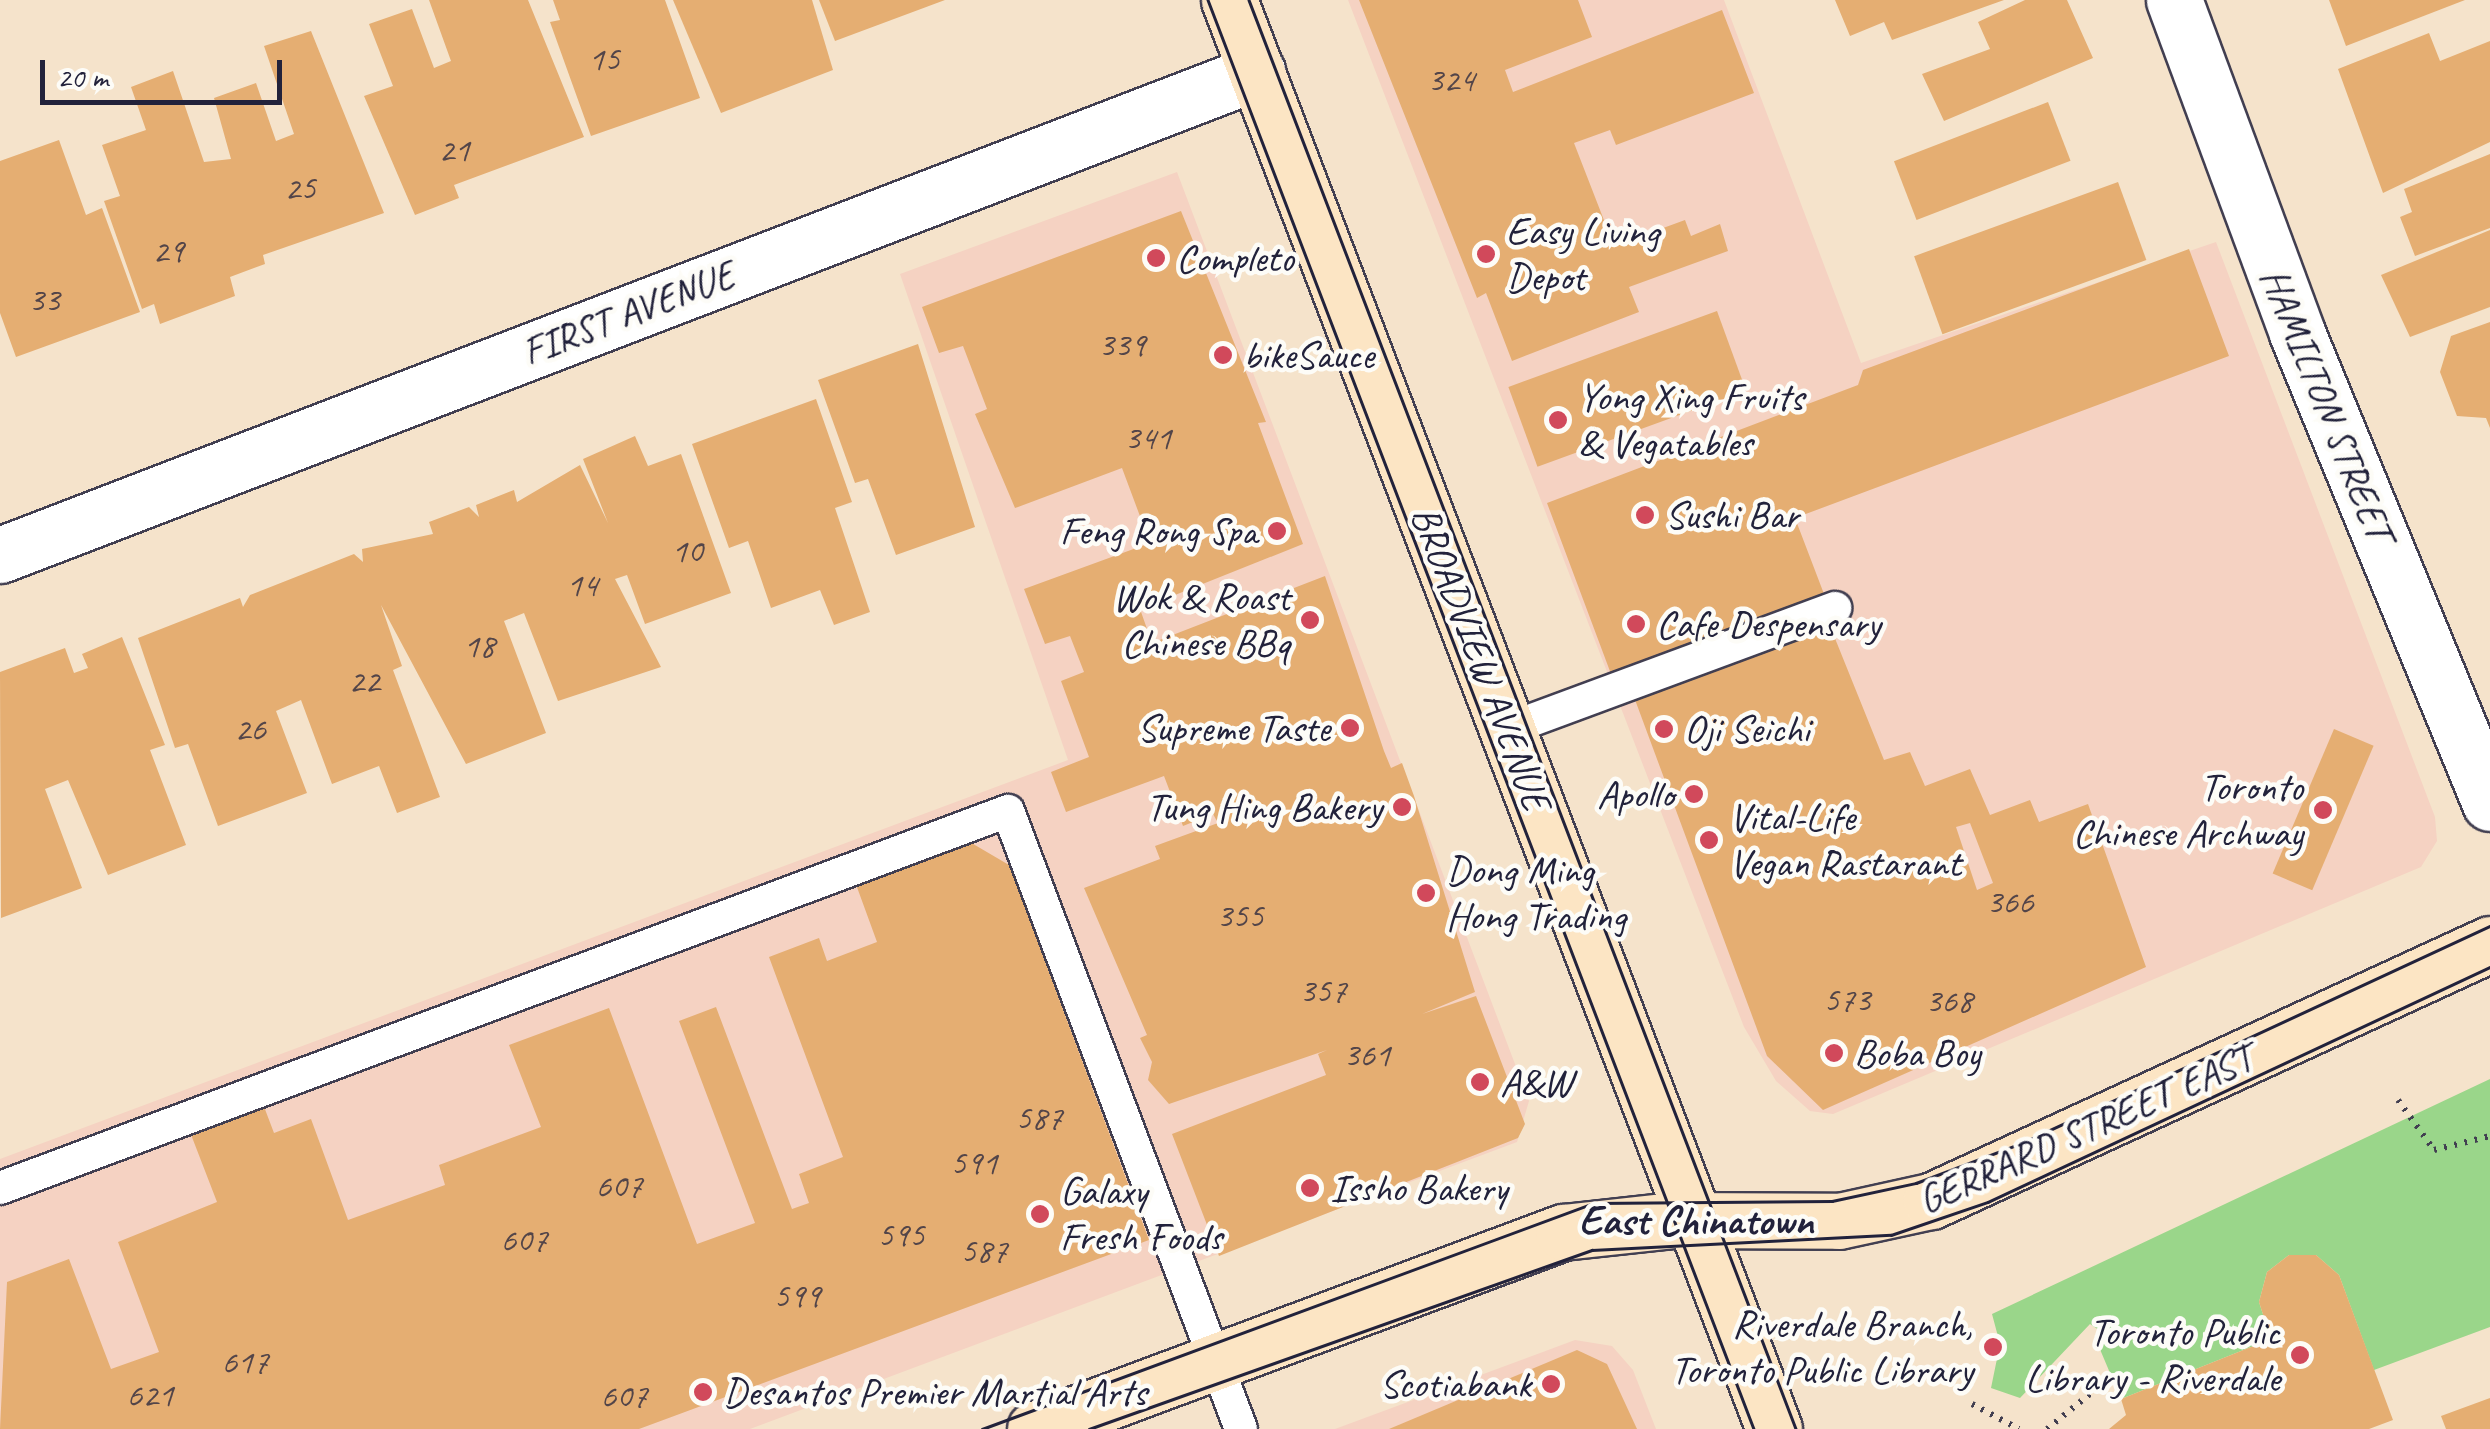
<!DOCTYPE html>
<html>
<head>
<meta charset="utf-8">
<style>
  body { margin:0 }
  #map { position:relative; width:2490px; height:1429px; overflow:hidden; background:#f5e3cb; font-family:Caveat,sans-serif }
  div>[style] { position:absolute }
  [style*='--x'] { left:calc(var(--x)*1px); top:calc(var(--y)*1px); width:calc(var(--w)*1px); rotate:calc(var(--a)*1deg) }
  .built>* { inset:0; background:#f5d2c2 }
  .green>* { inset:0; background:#9ad68a }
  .building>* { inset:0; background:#e5ae72; transform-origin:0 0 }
  .path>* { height:6px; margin-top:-3px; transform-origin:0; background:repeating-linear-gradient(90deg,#423f51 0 2.5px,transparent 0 10.5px) }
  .roads { filter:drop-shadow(2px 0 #423f51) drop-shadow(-2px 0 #423f51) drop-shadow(0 2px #423f51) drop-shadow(0 -2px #423f51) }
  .lane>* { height:32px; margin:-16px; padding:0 16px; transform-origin:16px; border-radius:16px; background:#fff }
  .street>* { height:55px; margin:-27.5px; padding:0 27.5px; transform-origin:27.5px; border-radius:27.5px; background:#fff }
  .secondary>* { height:55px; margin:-27.5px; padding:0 27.5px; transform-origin:27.5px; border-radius:27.5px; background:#fce5c4 }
  .tram>* { height:2.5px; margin:-1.25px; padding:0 1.25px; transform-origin:1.25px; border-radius:1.25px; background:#22223b }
  .dots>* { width:28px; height:28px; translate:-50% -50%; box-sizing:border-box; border:5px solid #fdfcf7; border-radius:50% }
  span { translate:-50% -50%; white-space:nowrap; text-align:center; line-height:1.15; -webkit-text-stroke:9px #fdfcf7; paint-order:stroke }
  .number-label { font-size:35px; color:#534549 }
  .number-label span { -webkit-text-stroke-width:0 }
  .poi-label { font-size:40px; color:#22223b }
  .left { translate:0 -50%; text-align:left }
  .right { translate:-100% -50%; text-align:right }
  .street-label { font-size:40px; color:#22223b }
  .neighbourhood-label { font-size:42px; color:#22223b; font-weight:700 }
  .scale { position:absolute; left:40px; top:60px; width:242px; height:45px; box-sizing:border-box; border:5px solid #22223b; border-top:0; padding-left:12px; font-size:30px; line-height:35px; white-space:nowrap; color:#22223b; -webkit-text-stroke:8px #fdfcf7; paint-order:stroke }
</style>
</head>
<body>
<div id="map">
  <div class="built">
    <i style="clip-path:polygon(1348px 0,1724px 0,1861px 363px,2216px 242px,2435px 817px,2437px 841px,2421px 867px,1833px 1114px,1810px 1111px,1776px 1081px,1744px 1027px)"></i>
    <i style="clip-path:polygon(1177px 172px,1529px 1101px,1517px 1142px,750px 1429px,0 1429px,0 1159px,1068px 760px,900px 274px)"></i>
    <i style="clip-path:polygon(1575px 1340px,1612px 1346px,1633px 1370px,1656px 1429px,1335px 1429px)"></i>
  </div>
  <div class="green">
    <i style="clip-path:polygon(2490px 1079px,2490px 1327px,2374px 1370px,2339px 1275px,2316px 1255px,2289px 1255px,2267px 1272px,2259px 1302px,2271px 1339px,2121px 1399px,2099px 1347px,2105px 1334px,2090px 1324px,2020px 1398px,1991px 1388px,2000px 1344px,1992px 1314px)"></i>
  </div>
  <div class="building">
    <i style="clip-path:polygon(429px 0,528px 0,584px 137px,454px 185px,459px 198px,415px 215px,364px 96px,393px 86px,369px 24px,412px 9px,434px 68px,451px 61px)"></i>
    <i style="clip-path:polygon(553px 0,665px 0,700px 98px,591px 136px,550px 22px,560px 20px)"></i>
    <i style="clip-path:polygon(673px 0,812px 0,833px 70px,721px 113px)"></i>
    <i style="clip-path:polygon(819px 0,945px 0,835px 41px)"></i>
    <i style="clip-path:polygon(1359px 0,1578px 0,1592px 37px,1505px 70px,1513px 92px,1722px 10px,1754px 93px,1616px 145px,1610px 130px,1574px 143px,1614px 246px,1685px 220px,1691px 236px,1720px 224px,1728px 251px,1629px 287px,1639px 312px,1512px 361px,1486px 293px,1477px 298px)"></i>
    <i style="clip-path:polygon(1835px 0,2004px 0,1892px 40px,1884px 22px,1850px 36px)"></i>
    <i style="clip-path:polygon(2025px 0,2067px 0,2093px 58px,1944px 121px,1922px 74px,1990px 49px,1978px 22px)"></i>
    <i style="clip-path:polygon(2329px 0,2465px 0,2346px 46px)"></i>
    <i style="clip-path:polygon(311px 31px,384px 213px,263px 255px,265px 264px,230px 277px,235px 296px,160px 324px,154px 304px,142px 309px,104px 201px,120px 196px,102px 145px,146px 130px,131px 87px,173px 71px,204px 162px,231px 159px,214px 98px,256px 83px,276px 141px,294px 134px,264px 46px)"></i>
    <i style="clip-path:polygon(2429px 33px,2440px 61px,2490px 41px,2490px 142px,2383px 193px,2338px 69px)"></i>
    <i style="left:2048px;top:102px;width:63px;height:165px;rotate:69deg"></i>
    <i style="clip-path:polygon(59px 140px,86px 215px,102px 208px,140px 312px,16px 357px,0 313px,0 161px)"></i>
    <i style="clip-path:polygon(2490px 154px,2490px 228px,2415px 256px,2400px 217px,2412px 212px,2404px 189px)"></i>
    <i style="left:2118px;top:182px;width:83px;height:217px;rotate:70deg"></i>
    <i style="clip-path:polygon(1181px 211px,1266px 422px,1258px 423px,1303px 544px,1140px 609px,1152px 643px,1325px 576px,1384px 751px,1391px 768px,1402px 763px,1414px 796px,1475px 992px,1422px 1014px,1476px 996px,1525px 1124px,1518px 1138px,1219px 1256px,1172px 1134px,1326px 1075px,1318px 1054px,1327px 1050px,1169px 1104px,1148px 1080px,1152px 1062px,1140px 1038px,1147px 1035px,1084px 888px,1160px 859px,1155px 846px,1218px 823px,1213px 814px,1183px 826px,1164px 776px,1066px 812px,1051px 772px,1089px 757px,1061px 681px,1084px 672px,1070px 636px,1045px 644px,1024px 589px,1150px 543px,1122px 468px,1015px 508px,975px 414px,987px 409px,963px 346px,939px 353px,922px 307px)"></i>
    <i style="clip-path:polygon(2490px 230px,2490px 307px,2410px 337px,2381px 275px)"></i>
    <i style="clip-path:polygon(2189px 249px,2229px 356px,1795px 518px,1824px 594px,1611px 674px,1547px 503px,1858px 385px,1863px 370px)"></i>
    <i style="left:1717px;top:311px;width:85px;height:222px;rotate:70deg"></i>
    <i style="clip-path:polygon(2490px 322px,2490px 428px,2486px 418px,2457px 416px,2440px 372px,2451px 336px)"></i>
    <i style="clip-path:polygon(918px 344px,975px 527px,896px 555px,868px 479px,855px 483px,818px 380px)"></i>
    <i style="clip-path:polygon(816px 399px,852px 502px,835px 508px,870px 612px,834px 625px,820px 590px,771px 608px,748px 541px,729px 548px,692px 444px)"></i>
    <i style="clip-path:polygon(635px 436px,648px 466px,681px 454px,731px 593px,645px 624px,627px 575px,615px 579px,661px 667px,558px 701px,524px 613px,504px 621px,546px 733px,466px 764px,381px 605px,402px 666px,393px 670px,440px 797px,397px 813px,379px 766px,332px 784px,301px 700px,276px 711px,307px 793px,218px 826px,188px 744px,175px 748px,138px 638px,240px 598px,243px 607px,250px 595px,354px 554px,363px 562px,362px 549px,433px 534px,429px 522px,469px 507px,479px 517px,476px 505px,514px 490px,517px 502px,580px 465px,608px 523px,583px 459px)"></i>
    <i style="clip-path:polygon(evenodd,1830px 626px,1884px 760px,1910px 752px,1925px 786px,1970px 769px,1990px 815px,2030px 800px,2039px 822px,2088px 804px,2146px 967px,1823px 1110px,1767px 1056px,1634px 697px,1830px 626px,1970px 823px,1993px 883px,1977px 890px,1956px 827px,1970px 823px)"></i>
    <i style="clip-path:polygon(122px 637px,165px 745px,150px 750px,186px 845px,108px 875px,68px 780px,45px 789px,82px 888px,1px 918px,0 672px,65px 648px,74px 673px,88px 668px,82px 654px)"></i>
    <i style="left:2334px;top:729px;width:43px;height:157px;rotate:23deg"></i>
    <i style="clip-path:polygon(963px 838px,1009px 865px,1149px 1240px,639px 1429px,0 1429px,7px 1282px,69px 1259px,111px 1369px,159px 1352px,118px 1242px,217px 1202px,190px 1132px,263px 1104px,274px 1133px,311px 1119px,348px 1220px,445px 1185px,439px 1165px,541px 1127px,509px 1045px,609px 1008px,697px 1244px,755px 1223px,679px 1021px,716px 1007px,792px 1209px,809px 1203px,799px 1174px,843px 1157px,769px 957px,819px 938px,827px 961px,877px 942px,854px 879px)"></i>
    <i style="clip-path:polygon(2289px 1255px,2316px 1255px,2339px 1275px,2393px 1420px,2369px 1429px,2109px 1429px,2126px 1415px,2121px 1399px,2271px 1339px,2259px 1302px,2267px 1272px)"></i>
    <i style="clip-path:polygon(1577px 1350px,1607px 1364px,1637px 1429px,1389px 1429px)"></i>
    <i style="clip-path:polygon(2490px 1398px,2490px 1429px,2446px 1429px,2441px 1416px)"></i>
  </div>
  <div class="path">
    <i style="--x:2398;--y:1100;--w:62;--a:54.2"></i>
    <i style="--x:2434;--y:1150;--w:58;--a:-14"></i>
    <i style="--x:1972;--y:1404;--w:53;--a:28"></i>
    <i style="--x:2047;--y:1429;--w:63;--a:-39.2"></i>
  </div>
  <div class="roads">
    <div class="lane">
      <i style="--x:1508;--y:729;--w:349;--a:-20.3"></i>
      <i style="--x:0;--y:1188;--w:1076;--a:-20.51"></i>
      <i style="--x:1008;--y:811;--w:660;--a:69.34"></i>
    </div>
    <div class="street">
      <i style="--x:2174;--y:0;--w:355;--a:69.7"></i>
      <i style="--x:2297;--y:333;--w:508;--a:67.68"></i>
      <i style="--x:0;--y:555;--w:1347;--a:-21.02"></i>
    </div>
    <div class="secondary">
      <i style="--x:1229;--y:0;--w:1529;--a:69.12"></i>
      <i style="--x:1035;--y:1429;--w:564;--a:-20.46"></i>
      <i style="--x:1563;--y:1232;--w:112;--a:-6.2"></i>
      <i style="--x:1674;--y:1220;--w:165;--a:0.3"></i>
      <i style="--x:1839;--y:1221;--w:94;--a:-12.3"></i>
      <i style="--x:1931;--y:1201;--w:615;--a:-24.69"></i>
    </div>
  </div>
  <div class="tram">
    <i style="--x:1208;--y:0;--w:1530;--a:69.09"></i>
    <i style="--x:1249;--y:0;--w:1530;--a:69.05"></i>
    <i style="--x:982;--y:1429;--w:652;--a:-20.27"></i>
    <i style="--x:1594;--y:1203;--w:238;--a:-0.5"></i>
    <i style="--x:1832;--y:1201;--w:86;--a:-12.1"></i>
    <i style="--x:1916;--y:1183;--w:113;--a:-20.7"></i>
    <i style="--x:2022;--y:1143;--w:516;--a:-24.88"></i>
    <i style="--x:1089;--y:1429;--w:534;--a:-19.59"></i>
    <i style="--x:1592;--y:1250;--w:299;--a:-2.9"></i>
    <i style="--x:1891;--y:1235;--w:102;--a:-18.8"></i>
    <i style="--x:1988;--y:1202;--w:554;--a:-25.09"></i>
  </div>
  <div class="dots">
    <i style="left:1486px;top:254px;background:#d1495b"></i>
    <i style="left:1156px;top:258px;background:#d1495b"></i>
    <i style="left:1223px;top:355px;background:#d1495b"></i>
    <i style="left:1558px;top:420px;background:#d1495b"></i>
    <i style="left:1645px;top:515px;background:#d1495b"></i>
    <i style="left:1277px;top:531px;background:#d1495b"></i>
    <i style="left:1310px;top:620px;background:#d1495b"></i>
    <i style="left:1636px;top:624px;background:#d1495b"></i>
    <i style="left:1350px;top:728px;background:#d1495b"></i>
    <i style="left:1664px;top:729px;background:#d1495b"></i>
    <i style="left:1694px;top:794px;background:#d1495b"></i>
    <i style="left:1402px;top:807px;background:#d1495b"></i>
    <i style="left:2323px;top:810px;background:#d1495b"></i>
    <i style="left:1709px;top:840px;background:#d1495b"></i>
    <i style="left:1426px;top:893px;background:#d1495b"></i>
    <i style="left:1834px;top:1053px;background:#d1495b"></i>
    <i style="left:1480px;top:1082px;background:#d1495b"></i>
    <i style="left:1310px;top:1188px;background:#d1495b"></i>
    <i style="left:1040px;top:1214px;background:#d1495b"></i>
    <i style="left:1993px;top:1347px;background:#d1495b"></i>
    <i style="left:2300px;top:1355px;background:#d1495b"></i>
    <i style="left:1551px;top:1384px;background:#d1495b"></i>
    <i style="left:703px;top:1392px;background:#d1495b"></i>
  </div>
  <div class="number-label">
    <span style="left:604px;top:59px">15</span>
    <span style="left:1451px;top:80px">324</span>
    <span style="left:454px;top:150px">21</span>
    <span style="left:300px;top:188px">25</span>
    <span style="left:168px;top:251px">29</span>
    <span style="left:44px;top:300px">33</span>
    <span style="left:1122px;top:345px">339</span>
    <span style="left:1148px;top:438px">341</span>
    <span style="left:687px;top:551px">10</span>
    <span style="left:582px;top:585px">14</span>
    <span style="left:479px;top:646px">18</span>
    <span style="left:364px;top:681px">22</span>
    <span style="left:250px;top:729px">26</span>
    <span style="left:2010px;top:902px">366</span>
    <span style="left:1240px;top:916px">355</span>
    <span style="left:1323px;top:991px">357</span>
    <span style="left:1847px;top:1000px">573</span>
    <span style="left:1949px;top:1001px">368</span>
    <span style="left:1367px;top:1055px">361</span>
    <span style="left:1039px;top:1118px">587</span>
    <span style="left:974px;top:1163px">591</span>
    <span style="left:619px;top:1186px">607</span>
    <span style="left:901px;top:1235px">595</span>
    <span style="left:524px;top:1240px">607</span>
    <span style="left:984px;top:1251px">587</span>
    <span style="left:797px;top:1296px">599</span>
    <span style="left:245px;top:1362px">617</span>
    <span style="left:150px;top:1395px">621</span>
    <span style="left:624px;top:1396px">607</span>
  </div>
  <div class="poi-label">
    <span class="left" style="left:1506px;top:254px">Easy Living<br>Depot</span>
    <span class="left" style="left:1176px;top:258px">Completo</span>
    <span class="left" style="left:1243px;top:355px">bikeSauce</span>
    <span class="left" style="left:1578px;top:420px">Yong Xing Fruits<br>&amp; Vegatables</span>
    <span class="left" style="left:1665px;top:515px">Sushi Bar</span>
    <span class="right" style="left:1257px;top:531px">Feng Rong Spa</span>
    <span class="right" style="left:1290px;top:620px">Wok &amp; Roast<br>Chinese BBq</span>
    <span class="left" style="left:1656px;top:624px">Cafe Despensary</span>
    <span class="right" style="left:1330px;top:728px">Supreme Taste</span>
    <span class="left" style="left:1684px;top:729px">Oji Seichi</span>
    <span class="right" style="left:2303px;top:810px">Toronto<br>Chinese Archway</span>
    <span class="right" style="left:1674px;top:794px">Apollo</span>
    <span class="right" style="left:1382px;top:807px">Tung Hing Bakery</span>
    <span class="left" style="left:1729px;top:840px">Vital-Life<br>Vegan Rastarant</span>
    <span class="left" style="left:1446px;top:893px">Dong Ming<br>Hong Trading</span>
    <span class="left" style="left:1854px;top:1053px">Boba Boy</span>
    <span class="left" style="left:1500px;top:1082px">A&amp;W</span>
    <span class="left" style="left:1330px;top:1188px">Issho Bakery</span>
    <span class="left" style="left:1060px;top:1214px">Galaxy<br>Fresh Foods</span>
    <span class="right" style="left:1973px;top:1347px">Riverdale Branch,<br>Toronto Public Library</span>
    <span class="right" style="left:2280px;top:1355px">Toronto Public<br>Library - Riverdale</span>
    <span class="right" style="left:1531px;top:1384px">Scotiabank</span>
    <span class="left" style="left:723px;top:1392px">Desantos Premier Martial Arts</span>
  </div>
  <div class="street-label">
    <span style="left:628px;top:313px;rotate:-21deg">FIRST AVENUE</span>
    <span style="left:2327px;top:404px;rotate:68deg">HAMILTON STREET</span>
    <span style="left:1481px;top:658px;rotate:69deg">BROADVIEW AVENUE</span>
    <span style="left:2085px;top:1129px;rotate:-24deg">GERRARD STREET EAST</span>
  </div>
  <div class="neighbourhood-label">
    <span style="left:1696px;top:1221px">East Chinatown</span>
  </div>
  <div class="scale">20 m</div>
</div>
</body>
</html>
